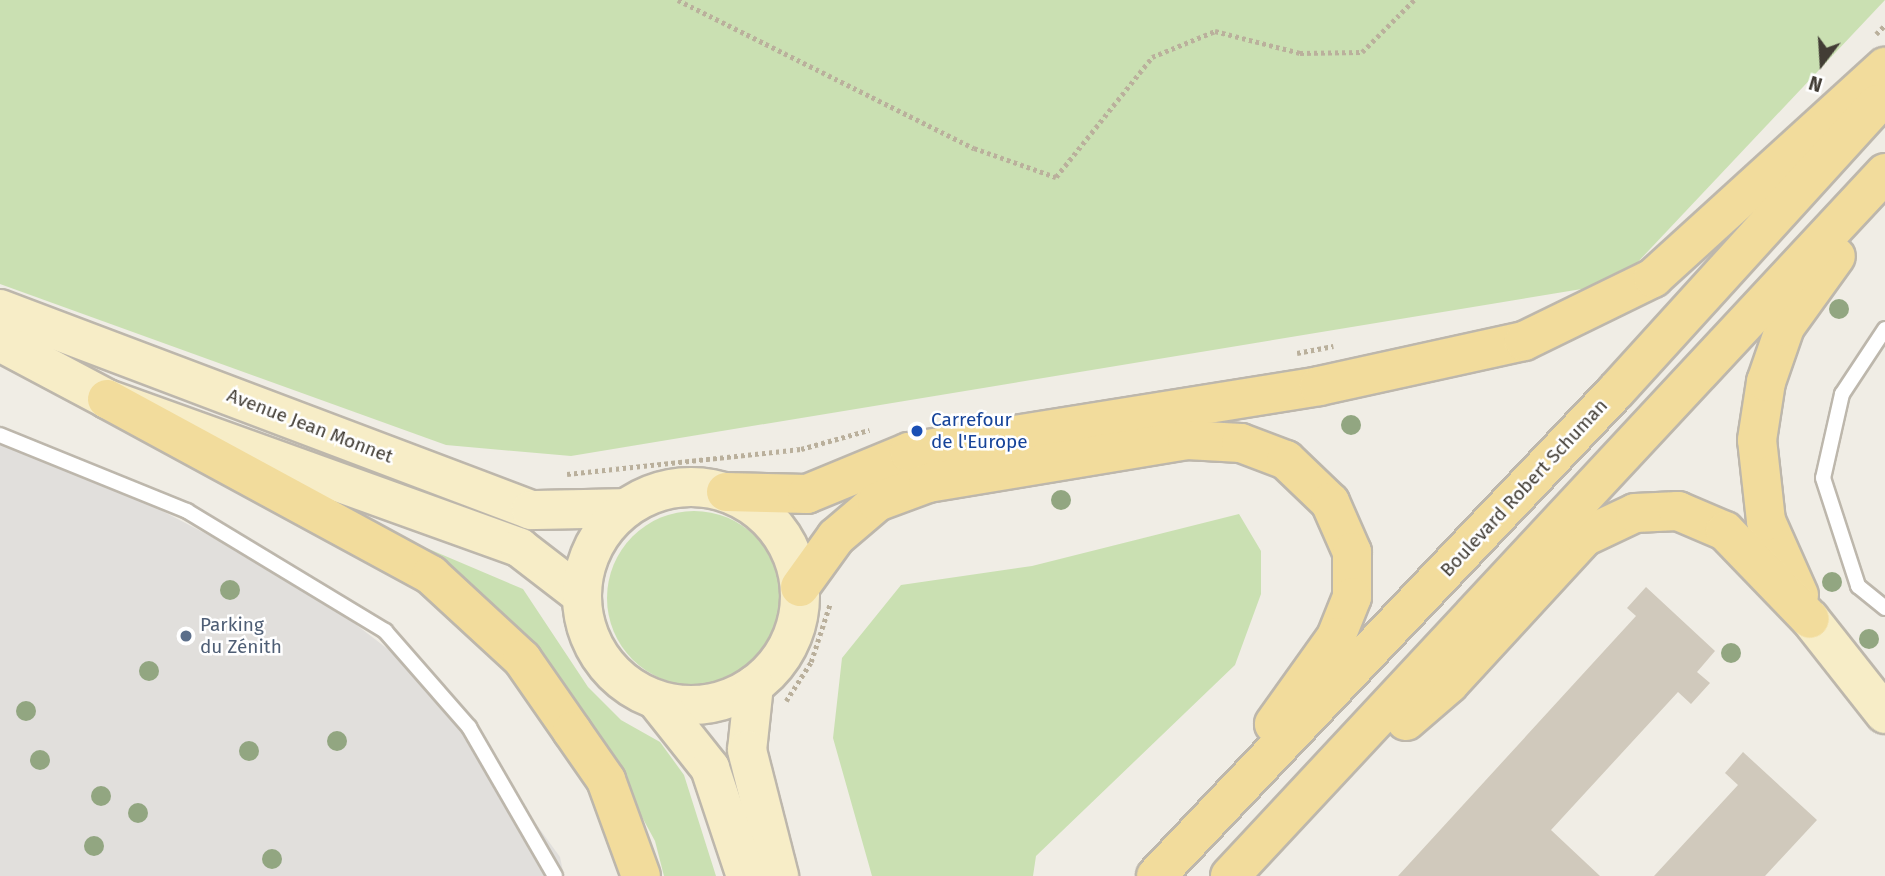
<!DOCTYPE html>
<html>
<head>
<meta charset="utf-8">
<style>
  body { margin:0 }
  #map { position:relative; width:1885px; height:876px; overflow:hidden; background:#f0ede5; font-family:"Fira Sans",sans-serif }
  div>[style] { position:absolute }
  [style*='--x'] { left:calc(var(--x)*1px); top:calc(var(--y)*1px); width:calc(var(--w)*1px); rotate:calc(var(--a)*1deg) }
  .green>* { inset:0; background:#cae0b2 }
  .round { border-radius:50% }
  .parking>* { inset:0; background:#e1dfdc }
  .building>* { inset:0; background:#d0c9bc }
  .path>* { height:4.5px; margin-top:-2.25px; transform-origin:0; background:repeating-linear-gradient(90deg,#bab09c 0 3.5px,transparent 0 7px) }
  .roads { filter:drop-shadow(2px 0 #bdb7ac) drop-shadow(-2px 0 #bdb7ac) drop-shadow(0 2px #bdb7ac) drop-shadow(0 -2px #bdb7ac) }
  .lane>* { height:14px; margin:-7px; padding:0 7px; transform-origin:7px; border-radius:7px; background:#fff }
  .secondary>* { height:38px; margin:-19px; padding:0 19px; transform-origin:19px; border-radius:19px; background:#f7edc7 }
  .secondary>.ring { margin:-19px; padding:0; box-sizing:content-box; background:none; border:38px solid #f7edc7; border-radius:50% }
  .primary>* { height:38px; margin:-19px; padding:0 19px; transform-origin:19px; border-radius:19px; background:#f2dc9c }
  .trees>* { width:20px; height:20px; margin:-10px; border-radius:50%; background:#92a681 }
  .dots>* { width:19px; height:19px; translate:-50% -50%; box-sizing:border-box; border:4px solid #fff; border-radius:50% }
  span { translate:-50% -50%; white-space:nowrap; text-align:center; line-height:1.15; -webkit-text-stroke:5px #fff; paint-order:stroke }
  .transit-label { font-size:19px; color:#164399 }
  .left { translate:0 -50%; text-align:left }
  .street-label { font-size:19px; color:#423d35 }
  .service-label { font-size:19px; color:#4e5e75 }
  .north { position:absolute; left:1787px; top:28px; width:70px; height:70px; -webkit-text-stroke:5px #fff; paint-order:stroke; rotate:197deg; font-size:19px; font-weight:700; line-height:28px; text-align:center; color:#423d35 }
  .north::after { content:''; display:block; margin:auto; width:24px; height:32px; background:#423d35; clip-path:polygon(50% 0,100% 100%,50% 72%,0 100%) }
</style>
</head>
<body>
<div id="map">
  <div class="green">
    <i style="clip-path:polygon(0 0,1885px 0,1618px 283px,571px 456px,446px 445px,0 284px)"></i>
    <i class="round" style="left:607px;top:511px;width:174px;height:174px"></i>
    <i style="clip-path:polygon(1239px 514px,1261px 551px,1261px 594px,1235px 665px,1036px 856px,1033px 876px,872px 876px,833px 738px,842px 658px,901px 585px,1032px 566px)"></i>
    <i style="clip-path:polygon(384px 530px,523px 589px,588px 687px,621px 720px,660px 742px,684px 775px,716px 876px,664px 876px,655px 841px,604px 747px,525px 635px)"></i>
  </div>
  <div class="parking">
    <i style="clip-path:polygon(0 443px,128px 493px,306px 586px,437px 687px,560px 857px,564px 876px,0 876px)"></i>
  </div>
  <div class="building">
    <i style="clip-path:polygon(1646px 587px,1715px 651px,1697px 672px,1710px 683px,1691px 704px,1678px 692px,1551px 830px,1600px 876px,1398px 876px,1636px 616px,1627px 608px)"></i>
    <i style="clip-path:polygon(1743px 752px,1817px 820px,1765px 876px,1654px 876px,1738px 785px,1725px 773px)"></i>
  </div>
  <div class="path">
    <i style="--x:678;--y:0;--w:331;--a:26.6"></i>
    <i style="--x:974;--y:148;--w:87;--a:19.5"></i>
    <i style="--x:1056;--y:177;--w:154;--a:-51.3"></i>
    <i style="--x:1152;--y:57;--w:68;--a:-22.4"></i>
    <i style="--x:1215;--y:31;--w:88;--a:14.5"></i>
    <i style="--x:1300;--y:53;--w:62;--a:-0.9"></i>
    <i style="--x:1362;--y:52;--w:74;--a:-45"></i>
    <i style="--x:1876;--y:34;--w:13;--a:-45"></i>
    <i style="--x:1297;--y:353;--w:37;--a:-11"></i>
    <i style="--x:567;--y:474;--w:235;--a:-6.1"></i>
    <i style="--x:801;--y:449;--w:71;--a:-15.6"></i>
    <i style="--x:786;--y:701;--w:46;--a:-57.3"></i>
    <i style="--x:811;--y:662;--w:61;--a:-71.9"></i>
  </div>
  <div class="roads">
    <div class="lane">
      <i style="--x:1885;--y:329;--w:78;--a:123.5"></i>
      <i style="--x:1842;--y:394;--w:86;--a:102.7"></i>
      <i style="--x:1823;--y:478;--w:114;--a:72"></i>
      <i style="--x:1858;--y:586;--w:35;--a:39"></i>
      <i style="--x:0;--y:435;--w:202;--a:22.1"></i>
      <i style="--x:187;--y:511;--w:232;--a:31.2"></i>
      <i style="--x:385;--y:631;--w:128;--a:48.8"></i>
      <i style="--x:469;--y:727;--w:172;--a:60"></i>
    </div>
    <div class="secondary">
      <i style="--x:0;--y:309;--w:568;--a:20.73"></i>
      <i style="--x:531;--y:510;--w:94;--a:-1.2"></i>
      <i style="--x:0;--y:342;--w:121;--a:28"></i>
      <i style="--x:107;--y:399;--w:439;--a:19.8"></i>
      <i style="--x:520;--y:548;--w:77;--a:37.6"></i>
      <i class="ring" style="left:582px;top:487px;width:180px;height:180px"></i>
      <i style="--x:1810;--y:619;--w:121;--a:51.7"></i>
      <i style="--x:754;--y:685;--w:65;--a:96.1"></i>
      <i style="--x:747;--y:750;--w:130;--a:75.7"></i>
      <i style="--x:656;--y:700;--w:87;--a:51.5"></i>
      <i style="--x:710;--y:768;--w:114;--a:71.6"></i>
    </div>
    <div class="primary">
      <i style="--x:107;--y:399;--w:369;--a:28.5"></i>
      <i style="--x:431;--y:575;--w:124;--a:42.7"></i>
      <i style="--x:522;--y:659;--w:88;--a:55.2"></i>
      <i style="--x:572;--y:731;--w:60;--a:55.2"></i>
      <i style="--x:606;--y:780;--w:102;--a:70"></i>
      <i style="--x:726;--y:492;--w:81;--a:1.4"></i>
      <i style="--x:807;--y:494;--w:110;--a:-22.4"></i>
      <i style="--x:909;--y:452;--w:415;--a:-9.1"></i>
      <i style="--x:1319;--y:386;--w:210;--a:-12.4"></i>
      <i style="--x:1524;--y:341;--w:144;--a:-26"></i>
      <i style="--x:1653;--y:278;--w:314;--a:-42.3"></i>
      <i style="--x:800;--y:587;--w:62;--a:-54.2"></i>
      <i style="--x:836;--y:537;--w:54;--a:-40.5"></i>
      <i style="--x:877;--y:502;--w:54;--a:-20.4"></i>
      <i style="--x:928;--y:483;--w:263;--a:-9.4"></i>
      <i style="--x:1187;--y:440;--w:54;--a:3.2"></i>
      <i style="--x:1241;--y:443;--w:48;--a:20.7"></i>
      <i style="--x:1286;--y:460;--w:61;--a:43.7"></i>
      <i style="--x:1330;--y:502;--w:55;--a:66.3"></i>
      <i style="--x:1352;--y:552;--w:45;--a:90"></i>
      <i style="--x:1352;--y:597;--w:43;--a:111.8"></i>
      <i style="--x:1336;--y:637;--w:107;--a:125.5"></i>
      <i style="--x:1799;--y:595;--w:81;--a:-114"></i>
      <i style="--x:1766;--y:521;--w:81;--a:-96.3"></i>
      <i style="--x:1757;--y:440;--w:59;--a:-81.2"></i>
      <i style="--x:1766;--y:382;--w:58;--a:-70.9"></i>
      <i style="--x:1785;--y:327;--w:87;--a:-54.3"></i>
      <i style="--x:1406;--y:721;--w:57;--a:-40.7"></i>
      <i style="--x:1449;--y:684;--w:200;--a:-47.4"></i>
      <i style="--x:1584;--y:537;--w:56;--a:-25.2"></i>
      <i style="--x:1635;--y:513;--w:43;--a:-2.7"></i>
      <i style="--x:1678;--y:511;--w:51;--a:23.1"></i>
      <i style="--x:1725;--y:531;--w:122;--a:46"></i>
      <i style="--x:1156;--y:876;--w:667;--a:-46.52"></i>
      <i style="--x:1615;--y:392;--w:389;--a:-47.7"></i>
      <i style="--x:1230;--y:876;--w:961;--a:-47.02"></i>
    </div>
  </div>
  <div class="trees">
    <i style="left:1839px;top:309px"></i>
    <i style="left:1351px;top:425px"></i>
    <i style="left:1061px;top:500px"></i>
    <i style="left:1832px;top:582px"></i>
    <i style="left:230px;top:590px"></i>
    <i style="left:1869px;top:639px"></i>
    <i style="left:1731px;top:653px"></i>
    <i style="left:149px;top:671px"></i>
    <i style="left:26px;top:711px"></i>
    <i style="left:337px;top:741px"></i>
    <i style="left:249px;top:751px"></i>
    <i style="left:40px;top:760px"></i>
    <i style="left:101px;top:796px"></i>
    <i style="left:138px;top:813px"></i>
    <i style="left:94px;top:846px"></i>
    <i style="left:272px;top:859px"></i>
  </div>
  <div class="dots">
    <i style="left:917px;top:431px;background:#1a4fb4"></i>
    <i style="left:186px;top:636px;background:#5c6f8a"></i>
  </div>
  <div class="transit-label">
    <span class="left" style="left:931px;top:431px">Carrefour<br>de l'Europe</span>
  </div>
  <div class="street-label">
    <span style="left:310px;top:426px;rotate:21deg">Avenue Jean Monnet</span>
    <span style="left:1524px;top:488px;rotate:-47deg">Boulevard Robert Schuman</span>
  </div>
  <div class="service-label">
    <span class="left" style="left:200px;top:636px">Parking<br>du Zénith</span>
  </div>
  <div class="north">N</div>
</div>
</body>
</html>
